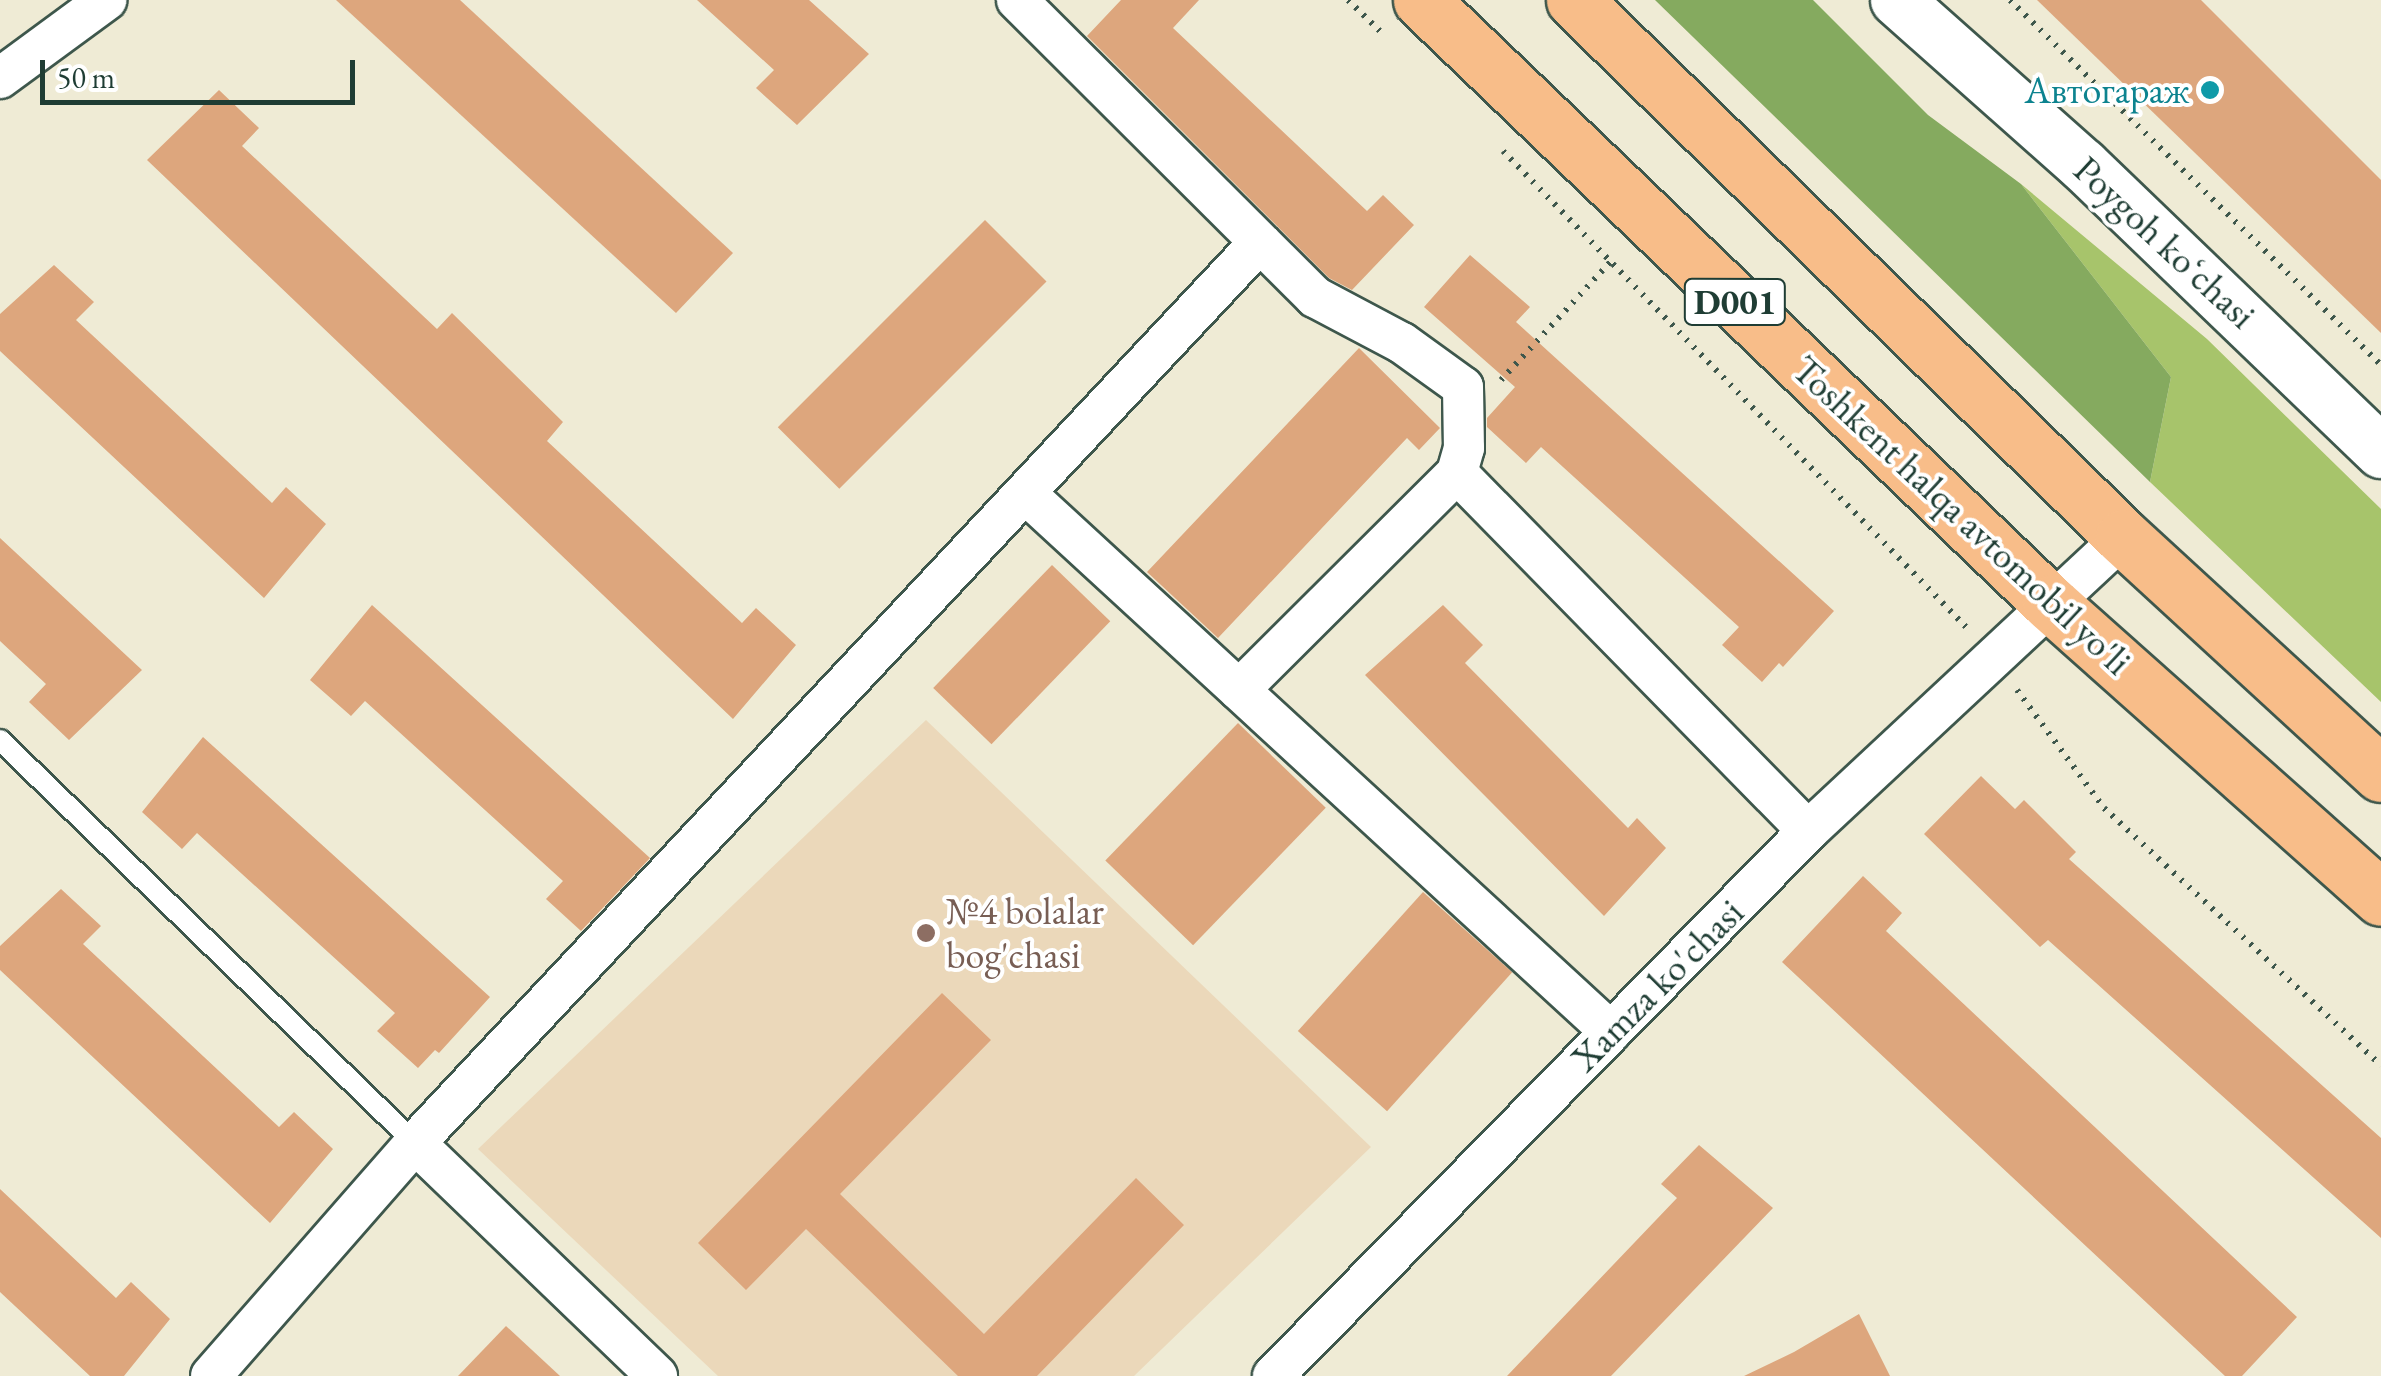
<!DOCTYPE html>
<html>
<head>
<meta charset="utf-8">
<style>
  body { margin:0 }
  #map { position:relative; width:2381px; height:1376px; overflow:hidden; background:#efebd5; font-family:"EB Garamond",serif }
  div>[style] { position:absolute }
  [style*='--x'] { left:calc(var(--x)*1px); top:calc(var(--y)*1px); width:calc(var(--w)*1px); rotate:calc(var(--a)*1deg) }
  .built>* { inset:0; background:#ebd8ba }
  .green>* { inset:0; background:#a7c46b }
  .forest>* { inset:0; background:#85aa5f }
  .building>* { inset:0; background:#dda67d; transform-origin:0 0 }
  .path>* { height:6px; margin-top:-3px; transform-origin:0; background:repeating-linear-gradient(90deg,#3e574c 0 2.5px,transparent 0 10.5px) }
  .roads { filter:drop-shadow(2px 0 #3e574c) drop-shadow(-2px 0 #3e574c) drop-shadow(0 2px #3e574c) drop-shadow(0 -2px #3e574c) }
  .service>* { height:20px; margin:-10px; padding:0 10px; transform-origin:10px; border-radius:10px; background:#fff }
  .minor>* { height:40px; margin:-20px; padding:0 20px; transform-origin:20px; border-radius:20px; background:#fff }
  .tertiary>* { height:52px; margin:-26px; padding:0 26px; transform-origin:26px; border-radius:26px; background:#fff }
  .trunk>* { height:55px; margin:-27.5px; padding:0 27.5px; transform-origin:27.5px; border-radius:27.5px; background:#f8bd89 }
  .dots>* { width:28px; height:28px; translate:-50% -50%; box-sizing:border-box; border:5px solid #fff; border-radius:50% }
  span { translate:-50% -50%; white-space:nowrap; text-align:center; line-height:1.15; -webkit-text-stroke:8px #fff; paint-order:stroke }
  .shield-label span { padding:2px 8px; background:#fff; border:2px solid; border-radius:8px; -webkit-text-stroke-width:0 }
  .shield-label { font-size:35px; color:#1f3d34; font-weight:700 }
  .culture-label { font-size:38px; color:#0d838f }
  .right { translate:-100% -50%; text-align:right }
  .street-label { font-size:38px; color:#1f3d34 }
  .education-label { font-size:38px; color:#785e54 }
  .left { translate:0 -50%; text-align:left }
  .scale { position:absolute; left:40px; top:60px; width:315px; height:45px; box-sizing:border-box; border:5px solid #1f3d34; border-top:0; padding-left:12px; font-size:30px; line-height:35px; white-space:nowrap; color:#1f3d34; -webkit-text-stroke:8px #fff; paint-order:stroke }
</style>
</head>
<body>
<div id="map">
  <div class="built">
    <i style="clip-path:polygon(926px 720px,1371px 1147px,1134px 1376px,718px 1376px,478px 1149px)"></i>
  </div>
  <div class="green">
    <i style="clip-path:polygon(2021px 184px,2207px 339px,2381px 509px,2381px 702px,2150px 482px,2171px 377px)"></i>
  </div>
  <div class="forest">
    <i style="clip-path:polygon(1655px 0,1813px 0,1928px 115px,2021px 184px,2171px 377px,2150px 482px)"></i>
  </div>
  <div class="building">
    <i style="clip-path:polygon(336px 0,460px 0,733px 253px,676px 313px)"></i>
    <i style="clip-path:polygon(697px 0,809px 0,869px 54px,797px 125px,756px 88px,774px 70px)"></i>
    <i style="clip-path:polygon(1121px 0,1199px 0,1173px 28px,1367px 211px,1383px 195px,1414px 225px,1352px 290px,1329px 278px,1087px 36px)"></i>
    <i style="clip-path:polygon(2037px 0,2201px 0,2381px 180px,2381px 333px)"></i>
    <i style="clip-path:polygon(219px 90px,259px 128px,242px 146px,437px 329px,452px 313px,563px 422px,547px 441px,742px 623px,756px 608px,796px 645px,733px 719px,147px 160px)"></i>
    <i style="left:985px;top:220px;width:87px;height:293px;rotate:45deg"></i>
    <i style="clip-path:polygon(1470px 255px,1530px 307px,1516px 322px,1834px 611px,1783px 667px,1779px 663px,1762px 682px,1722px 645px,1739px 627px,1541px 447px,1526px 463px,1487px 427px,1487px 418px,1515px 387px,1424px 307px)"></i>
    <i style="clip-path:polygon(54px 265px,94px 302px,76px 320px,272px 503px,286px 487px,326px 524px,264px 598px,0 351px,0 314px)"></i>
    <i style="clip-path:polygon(1359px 348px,1440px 428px,1419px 450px,1407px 438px,1218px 638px,1147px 572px)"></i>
    <i style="clip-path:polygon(0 538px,142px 670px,69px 740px,29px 702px,46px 684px,0 641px)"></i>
    <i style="left:1052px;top:565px;width:81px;height:171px;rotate:44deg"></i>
    <i style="clip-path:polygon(372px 605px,650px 858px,581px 931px,546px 899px,563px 881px,365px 701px,351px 716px,310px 680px)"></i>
    <i style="clip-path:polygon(1443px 605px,1483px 645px,1465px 663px,1628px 828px,1637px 818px,1666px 848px,1604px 916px,1365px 675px)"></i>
    <i style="left:1238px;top:723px;width:122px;height:191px;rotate:44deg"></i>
    <i style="clip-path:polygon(203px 737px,490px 997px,439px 1053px,435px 1050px,418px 1068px,377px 1031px,395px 1013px,197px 833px,182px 849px,142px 812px)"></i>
    <i style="clip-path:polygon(1981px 776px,2015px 809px,2024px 800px,2076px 852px,2069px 859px,2381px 1138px,2381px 1238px,2048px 940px,2040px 947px,1924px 834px)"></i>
    <i style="clip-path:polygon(1863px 876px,1902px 913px,1886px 931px,2297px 1317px,2242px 1376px,2225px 1376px,1782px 962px)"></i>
    <i style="clip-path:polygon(61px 889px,101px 926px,83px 944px,279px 1127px,294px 1112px,333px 1149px,270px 1223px,0 970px,0 946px)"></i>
    <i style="left:1423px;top:892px;width:120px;height:187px;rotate:42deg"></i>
    <i style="clip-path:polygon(942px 993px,991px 1040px,840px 1194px,984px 1334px,1136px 1178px,1184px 1225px,1037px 1376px,958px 1376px,806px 1229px,746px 1290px,698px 1243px)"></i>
    <i style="clip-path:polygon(1699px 1145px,1773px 1208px,1611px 1376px,1507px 1376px,1677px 1198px,1661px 1184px)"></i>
    <i style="clip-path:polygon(0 1189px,116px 1298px,131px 1282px,170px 1319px,124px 1376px,90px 1376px,0 1292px)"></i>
    <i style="clip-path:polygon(1859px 1314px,1890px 1376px,1744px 1376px,1794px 1352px)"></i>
    <i style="clip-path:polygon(506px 1326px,560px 1376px,458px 1376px)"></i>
  </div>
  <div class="path">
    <i style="--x:1348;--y:0;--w:49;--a:44.2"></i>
    <i style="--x:2010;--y:0;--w:520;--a:44.53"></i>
    <i style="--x:1503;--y:151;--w:667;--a:45.79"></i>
    <i style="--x:1501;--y:380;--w:165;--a:-47.2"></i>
    <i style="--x:2017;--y:690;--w:147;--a:53.6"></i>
    <i style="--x:2104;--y:808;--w:378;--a:42.9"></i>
  </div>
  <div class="roads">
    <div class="service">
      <i style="--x:0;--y:740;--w:578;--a:44.16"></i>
    </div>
    <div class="minor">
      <i style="--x:1017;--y:0;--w:421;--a:44.9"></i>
      <i style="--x:1315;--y:297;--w:98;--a:27.9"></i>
      <i style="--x:1402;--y:343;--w:75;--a:35.8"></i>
      <i style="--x:1463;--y:387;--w:61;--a:89.1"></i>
      <i style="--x:1464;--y:448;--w:26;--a:106"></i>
      <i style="--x:1457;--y:473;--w:501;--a:45.57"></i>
      <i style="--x:0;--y:78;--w:132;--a:-36.3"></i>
      <i style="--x:1025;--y:493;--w:796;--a:42.61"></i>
      <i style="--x:1239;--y:690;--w:308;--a:-44.9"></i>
      <i style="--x:415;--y:1143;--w:336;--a:43.9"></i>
      <i style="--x:211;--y:1376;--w:310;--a:-48.8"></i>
      <i style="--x:415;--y:1143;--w:1235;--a:-46.84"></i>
      <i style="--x:1273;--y:1376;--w:764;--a:-45.53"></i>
      <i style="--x:1808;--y:831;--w:431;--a:-43"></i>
    </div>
    <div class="tertiary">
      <i style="--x:1897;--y:0;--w:249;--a:41.6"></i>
      <i style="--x:2083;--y:165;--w:414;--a:43.9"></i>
    </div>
    <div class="trunk">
      <i style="--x:1421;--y:0;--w:871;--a:43.79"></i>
      <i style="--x:2050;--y:603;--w:443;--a:41.7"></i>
      <i style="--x:1574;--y:0;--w:768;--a:44.37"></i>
      <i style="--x:2123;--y:537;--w:350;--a:42.6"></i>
    </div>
  </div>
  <div class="dots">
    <i style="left:2210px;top:90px;background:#0f9aa8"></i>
    <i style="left:926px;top:933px;background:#8d6e63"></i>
  </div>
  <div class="shield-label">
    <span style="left:1735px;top:302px">D001</span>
  </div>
  <div class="culture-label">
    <span class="right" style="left:2190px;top:90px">Автогараж</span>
  </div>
  <div class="street-label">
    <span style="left:2165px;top:242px;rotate:43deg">Poygoh koʻchasi</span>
    <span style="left:1962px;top:515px;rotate:43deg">Toshkent halqa avtomobil yo'li</span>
    <span style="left:1657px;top:985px;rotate:-45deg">Xamza ko'chasi</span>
  </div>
  <div class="education-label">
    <span class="left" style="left:946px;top:933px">№4 bolalar<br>bog'chasi</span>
  </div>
  <div class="scale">50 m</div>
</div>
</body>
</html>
